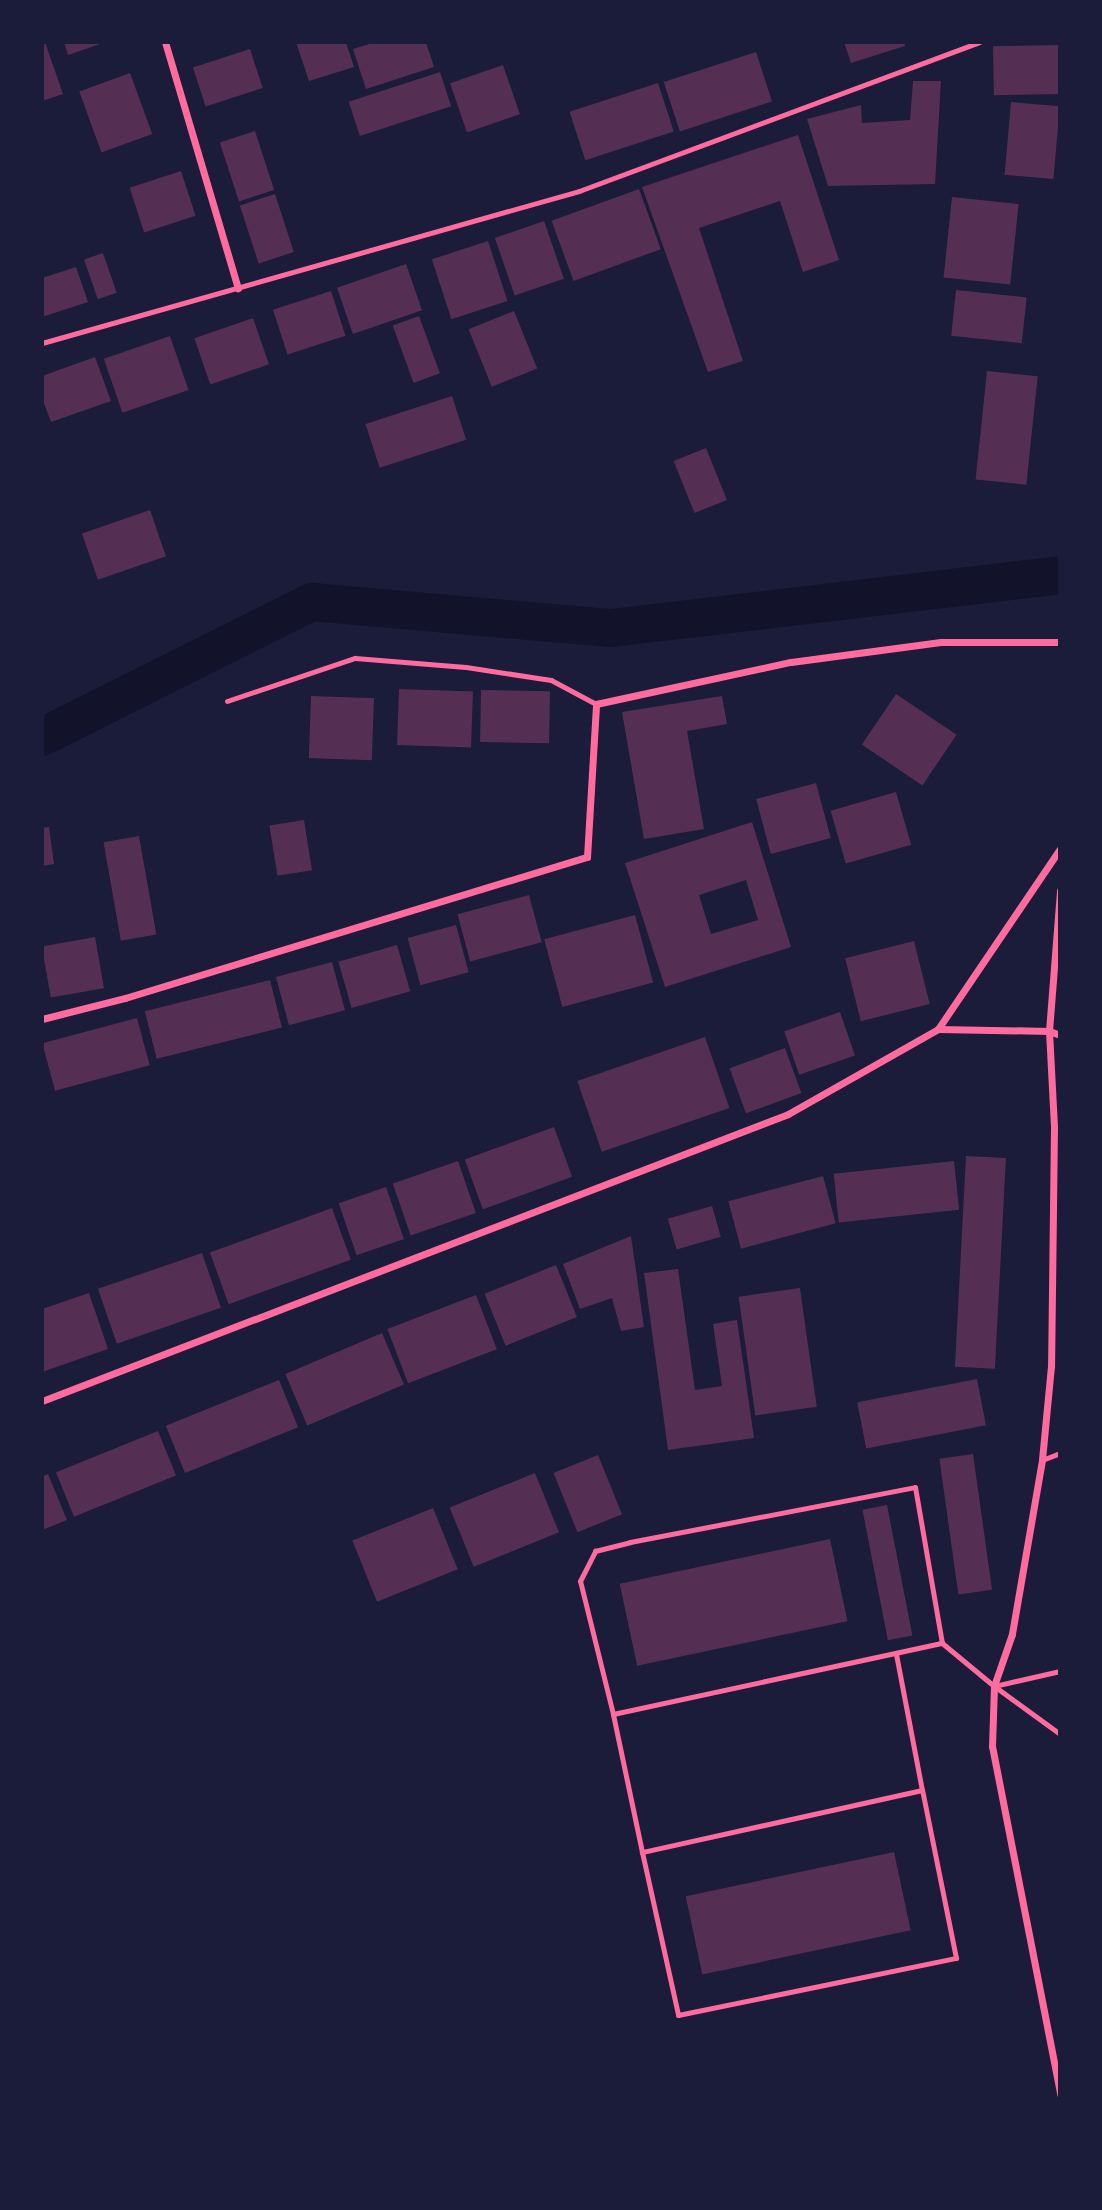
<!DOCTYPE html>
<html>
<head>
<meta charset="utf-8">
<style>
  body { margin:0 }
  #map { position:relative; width:1102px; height:2210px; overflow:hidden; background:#1b1b3a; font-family:Arial,sans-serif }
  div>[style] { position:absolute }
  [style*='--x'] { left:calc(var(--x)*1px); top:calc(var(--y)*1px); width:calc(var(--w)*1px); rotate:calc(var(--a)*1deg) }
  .canal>* { height:38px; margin:-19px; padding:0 19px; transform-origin:19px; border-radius:19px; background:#12122b }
  .building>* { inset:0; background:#542f53; transform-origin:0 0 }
  .service>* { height:5px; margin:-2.5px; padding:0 2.5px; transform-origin:2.5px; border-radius:2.5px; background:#ff6b9d }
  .minor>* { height:7px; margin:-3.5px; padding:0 3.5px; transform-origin:3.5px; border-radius:3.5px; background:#ff6b9d }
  span { translate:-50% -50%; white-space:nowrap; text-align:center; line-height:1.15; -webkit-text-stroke:5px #1b1b3a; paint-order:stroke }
  .frame { position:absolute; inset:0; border:44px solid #1b1b3a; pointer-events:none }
</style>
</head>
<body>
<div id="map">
  <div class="canal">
    <i style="--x:42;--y:737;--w:302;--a:-26.6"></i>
    <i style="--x:312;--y:602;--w:300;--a:5"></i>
    <i style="--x:611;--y:628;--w:452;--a:-6.7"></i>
  </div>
  <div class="building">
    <i style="clip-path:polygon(42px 42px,45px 42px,63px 94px,42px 101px)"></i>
    <i style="clip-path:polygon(64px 42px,106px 42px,68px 55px)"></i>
    <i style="clip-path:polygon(296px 42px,346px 42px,354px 67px,309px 81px)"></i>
    <i style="clip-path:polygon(376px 42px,426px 42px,434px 67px,366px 89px,353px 49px)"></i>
    <i style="clip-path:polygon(844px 42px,904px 42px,905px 46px,851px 63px)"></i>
    <i style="left:1059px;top:45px;width:49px;height:66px;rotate:89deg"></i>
    <i style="left:250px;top:49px;width:41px;height:60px;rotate:72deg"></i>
    <i style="left:756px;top:52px;width:52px;height:97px;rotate:72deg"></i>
    <i style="left:503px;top:65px;width:52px;height:56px;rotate:71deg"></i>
    <i style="left:440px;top:72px;width:36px;height:96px;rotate:72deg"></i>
    <i style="left:130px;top:73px;width:65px;height:54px;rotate:70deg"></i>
    <i style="clip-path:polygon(913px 81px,941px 81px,935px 184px,828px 186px,807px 119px,861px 105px,862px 123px,910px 120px)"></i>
    <i style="left:658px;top:83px;width:51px;height:93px;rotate:72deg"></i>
    <i style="left:1011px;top:102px;width:49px;height:73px;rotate:5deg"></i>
    <i style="left:255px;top:131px;width:62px;height:37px;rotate:72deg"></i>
    <i style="clip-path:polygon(798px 135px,839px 260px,803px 272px,780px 201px,699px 228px,743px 361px,708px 372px,642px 187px)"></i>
    <i style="left:181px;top:171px;width:47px;height:54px;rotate:72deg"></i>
    <i style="left:639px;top:189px;width:64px;height:93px;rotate:70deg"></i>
    <i style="left:275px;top:194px;width:61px;height:37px;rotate:72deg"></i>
    <i style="left:952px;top:197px;width:67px;height:81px;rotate:6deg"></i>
    <i style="left:544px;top:221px;width:61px;height:52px;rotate:71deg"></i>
    <i style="left:488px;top:241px;width:63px;height:59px;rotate:72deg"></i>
    <i style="left:103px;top:253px;width:42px;height:20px;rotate:71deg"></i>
    <i style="left:406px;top:264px;width:49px;height:73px;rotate:71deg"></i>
    <i style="clip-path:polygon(76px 267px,88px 302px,42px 317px,42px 278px)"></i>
    <i style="left:956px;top:290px;width:71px;height:46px;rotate:6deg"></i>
    <i style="left:331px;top:291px;width:47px;height:61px;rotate:72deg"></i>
    <i style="left:514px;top:311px;width:62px;height:49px;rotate:68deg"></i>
    <i style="left:419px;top:316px;width:61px;height:28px;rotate:70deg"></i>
    <i style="left:253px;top:318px;width:49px;height:62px;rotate:71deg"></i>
    <i style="left:170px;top:336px;width:57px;height:70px;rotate:71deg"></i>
    <i style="clip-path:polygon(95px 357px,111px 401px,51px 422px,42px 398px,42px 376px)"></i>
    <i style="left:987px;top:371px;width:51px;height:109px;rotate:6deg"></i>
    <i style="left:452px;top:396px;width:46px;height:91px;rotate:72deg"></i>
    <i style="left:706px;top:448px;width:56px;height:35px;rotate:68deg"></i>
    <i style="left:150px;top:510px;width:49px;height:72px;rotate:71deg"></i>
    <i style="left:399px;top:689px;width:74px;height:56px;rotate:2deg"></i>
    <i style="left:481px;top:690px;width:69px;height:52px;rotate:1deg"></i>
    <i style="left:896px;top:694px;width:73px;height:61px;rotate:34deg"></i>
    <i style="left:311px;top:696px;width:63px;height:62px;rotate:2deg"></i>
    <i style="clip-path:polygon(722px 696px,727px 724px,687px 731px,704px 829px,644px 839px,622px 712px)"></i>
    <i style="left:816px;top:783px;width:57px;height:62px;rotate:75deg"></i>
    <i style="left:896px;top:792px;width:55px;height:68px;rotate:74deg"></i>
    <i style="left:304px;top:820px;width:51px;height:35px;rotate:81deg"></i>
    <i style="clip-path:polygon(evenodd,752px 822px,791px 947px,665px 987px,625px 863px,752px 822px,746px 880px,758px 920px,711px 934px,699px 895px,746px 880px)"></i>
    <i style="clip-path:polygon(49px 827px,54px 864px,42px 866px,42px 828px)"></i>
    <i style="left:139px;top:836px;width:100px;height:36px;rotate:80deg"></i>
    <i style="left:529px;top:895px;width:49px;height:74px;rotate:75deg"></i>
    <i style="left:635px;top:915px;width:70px;height:94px;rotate:75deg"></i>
    <i style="left:456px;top:925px;width:49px;height:50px;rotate:75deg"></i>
    <i style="left:95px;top:937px;width:52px;height:54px;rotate:80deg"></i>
    <i style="left:914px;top:941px;width:65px;height:71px;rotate:76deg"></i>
    <i style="left:397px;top:945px;width:48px;height:61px;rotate:74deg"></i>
    <i style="left:332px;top:962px;width:50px;height:58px;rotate:75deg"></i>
    <i style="left:270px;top:980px;width:49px;height:129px;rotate:76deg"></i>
    <i style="left:840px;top:1012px;width:46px;height:59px;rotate:71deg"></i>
    <i style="left:137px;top:1018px;width:49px;height:98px;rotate:75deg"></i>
    <i style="left:705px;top:1037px;width:75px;height:135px;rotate:71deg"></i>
    <i style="left:785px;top:1048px;width:48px;height:59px;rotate:70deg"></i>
    <i style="left:554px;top:1127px;width:53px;height:95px;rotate:70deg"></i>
    <i style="left:966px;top:1156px;width:40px;height:211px;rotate:3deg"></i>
    <i style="left:458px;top:1161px;width:55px;height:69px;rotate:71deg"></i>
    <i style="left:954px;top:1161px;width:49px;height:121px;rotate:84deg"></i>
    <i style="left:823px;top:1176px;width:49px;height:98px;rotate:75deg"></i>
    <i style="left:386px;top:1187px;width:55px;height:50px;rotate:71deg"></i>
    <i style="left:712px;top:1206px;width:32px;height:46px;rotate:74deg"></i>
    <i style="left:332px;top:1208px;width:55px;height:130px;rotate:70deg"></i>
    <i style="clip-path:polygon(631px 1236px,644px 1327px,621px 1331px,612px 1298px,580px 1309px,563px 1264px)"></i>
    <i style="left:202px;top:1253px;width:58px;height:110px;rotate:71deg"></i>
    <i style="left:556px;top:1265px;width:56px;height:77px;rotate:68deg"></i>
    <i style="clip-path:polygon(678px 1269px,695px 1390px,722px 1386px,713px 1324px,737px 1320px,754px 1438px,668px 1450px,644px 1273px)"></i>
    <i style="left:800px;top:1288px;width:120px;height:62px;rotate:82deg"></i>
    <i style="clip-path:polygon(89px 1293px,108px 1349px,42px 1372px,42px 1309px)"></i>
    <i style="left:476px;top:1295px;width:58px;height:95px;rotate:69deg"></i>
    <i style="left:382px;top:1333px;width:56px;height:105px;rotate:67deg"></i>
    <i style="left:977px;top:1379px;width:47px;height:122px;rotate:79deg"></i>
    <i style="left:279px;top:1380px;width:51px;height:122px;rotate:68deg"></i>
    <i style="left:158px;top:1431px;width:48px;height:110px;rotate:68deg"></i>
    <i style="left:973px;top:1454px;width:137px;height:34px;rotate:82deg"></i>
    <i style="left:598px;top:1455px;width:64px;height:48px;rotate:68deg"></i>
    <i style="left:535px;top:1473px;width:64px;height:92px;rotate:68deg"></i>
    <i style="clip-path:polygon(48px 1474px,67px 1520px,42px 1530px,42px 1477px)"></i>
    <i style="left:887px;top:1505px;width:133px;height:25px;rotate:79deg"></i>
    <i style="left:433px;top:1508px;width:66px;height:87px;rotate:68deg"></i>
    <i style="left:830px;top:1539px;width:84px;height:215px;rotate:78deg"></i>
    <i style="left:894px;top:1852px;width:80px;height:213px;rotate:78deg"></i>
  </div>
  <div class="service">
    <i style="--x:42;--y:343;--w:558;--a:-15.8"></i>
    <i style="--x:579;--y:191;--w:427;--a:-20.4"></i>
    <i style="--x:227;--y:701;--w:135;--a:-18.6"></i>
    <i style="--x:355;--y:658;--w:111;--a:4.6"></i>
    <i style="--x:466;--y:667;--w:86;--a:8.7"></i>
    <i style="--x:551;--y:680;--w:51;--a:28.1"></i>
    <i style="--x:1042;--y:1460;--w:19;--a:-21"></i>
    <i style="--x:896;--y:1654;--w:138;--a:79.2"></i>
    <i style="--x:922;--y:1790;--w:287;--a:167.5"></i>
    <i style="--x:642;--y:1852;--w:141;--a:-101.9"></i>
    <i style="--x:613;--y:1714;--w:337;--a:-12.2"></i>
    <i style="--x:1060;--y:1671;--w:68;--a:167.2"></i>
    <i style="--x:994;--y:1686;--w:82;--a:36"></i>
    <i style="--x:613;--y:1714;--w:137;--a:-103.9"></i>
    <i style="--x:580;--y:1581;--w:34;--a:-63"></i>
    <i style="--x:595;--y:1551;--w:36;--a:-14"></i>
    <i style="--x:630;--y:1542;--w:290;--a:-10.9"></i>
    <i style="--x:915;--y:1487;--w:158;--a:80.2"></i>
    <i style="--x:942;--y:1643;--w:67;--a:39.6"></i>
    <i style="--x:642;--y:1852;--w:167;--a:77.5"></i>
    <i style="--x:678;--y:2015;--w:284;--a:-11.6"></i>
    <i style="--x:956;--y:1958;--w:171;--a:-101.4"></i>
  </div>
  <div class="minor">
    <i style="--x:165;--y:42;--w:257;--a:73.5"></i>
    <i style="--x:42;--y:1019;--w:86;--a:-14.2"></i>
    <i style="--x:125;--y:998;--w:483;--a:-17"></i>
    <i style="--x:587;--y:857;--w:153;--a:-86.6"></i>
    <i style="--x:596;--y:704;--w:199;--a:-12.2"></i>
    <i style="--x:791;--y:662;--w:151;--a:-7.6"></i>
    <i style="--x:941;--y:642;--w:119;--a:0"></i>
    <i style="--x:938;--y:1029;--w:111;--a:1"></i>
    <i style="--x:1049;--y:1031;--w:141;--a:-85.5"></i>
    <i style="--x:1060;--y:1035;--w:12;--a:-160"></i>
    <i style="--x:1049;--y:1031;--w:96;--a:87"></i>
    <i style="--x:1054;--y:1127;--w:239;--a:90.7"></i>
    <i style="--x:1051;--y:1366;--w:94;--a:95.5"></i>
    <i style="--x:1042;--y:1460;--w:177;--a:99.8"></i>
    <i style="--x:1012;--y:1634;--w:55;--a:109.1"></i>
    <i style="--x:994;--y:1686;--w:60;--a:91.9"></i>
    <i style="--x:992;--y:1746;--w:355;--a:78.9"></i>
    <i style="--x:42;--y:1401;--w:799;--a:-21.04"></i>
    <i style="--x:788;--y:1114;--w:172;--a:-29.5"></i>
    <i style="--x:938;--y:1029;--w:217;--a:-55.9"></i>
  </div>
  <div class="frame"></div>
</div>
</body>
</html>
